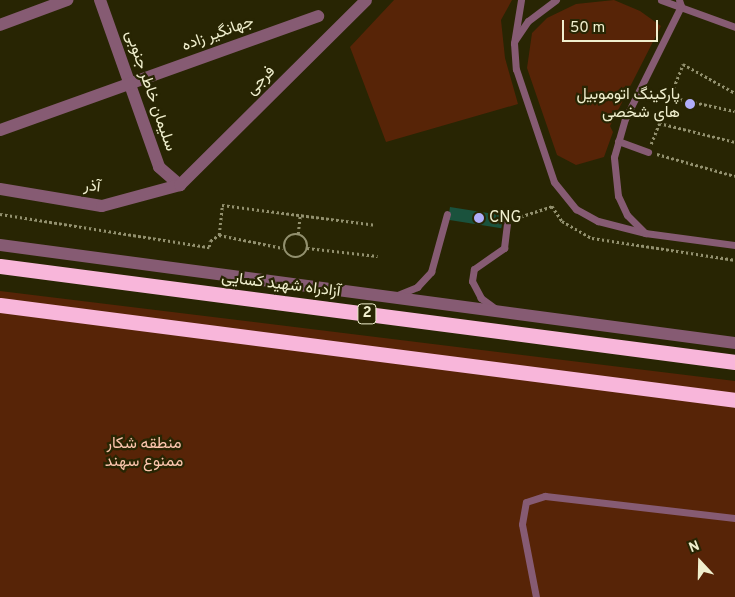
<!DOCTYPE html>
<html>
<head>
<meta charset="utf-8">
<style>
  body { margin:0 }
  #map { position:relative; width:735px; height:597px; overflow:hidden; background:#282503; font-family:Overpass,Vazirmatn,sans-serif }
  div>[style] { position:absolute }
  [style*='--x'] { left:calc(var(--x)*1px); top:calc(var(--y)*1px); width:calc(var(--w)*1px); rotate:calc(var(--a)*1deg) }
  .green>* { inset:0; background:#572407 }
  .building>* { inset:0; background:#1a523d; transform-origin:0 0 }
  .path>* { height:2.5px; margin-top:-1.25px; transform-origin:0; background:repeating-linear-gradient(90deg,#92906e 0 2.5px,transparent 0 5px) }
  .path>.ring { margin:-1.25px; padding:0; box-sizing:content-box; background:none; border:2.5px solid #92906e; border-radius:50% }
  .service>* { height:7px; margin:-3.5px; padding:0 3.5px; transform-origin:3.5px; border-radius:3.5px; background:#865b73 }
  .minor>* { height:12px; margin:-6px; padding:0 6px; transform-origin:6px; border-radius:6px; background:#865b73 }
  .tertiary>* { height:12px; margin:-6px; padding:0 6px; transform-origin:6px; border-radius:6px; background:#865b73 }
  .motorway>* { height:15px; margin:-7.5px; padding:0 7.5px; transform-origin:7.5px; border-radius:7.5px; background:#f8b6da }
  .dots>* { width:14px; height:14px; translate:-50% -50%; box-sizing:border-box; border:2px solid #282503; border-radius:50% }
  span { translate:-50% -50%; white-space:nowrap; text-align:center; line-height:1.15; -webkit-text-stroke:4.5px #282503; paint-order:stroke }
  .shield-label span { padding:1px 4px; background:#282503; border:1px solid; border-radius:4px; -webkit-text-stroke-width:0 }
  .shield-label { font-size:15px; color:#f0efce; font-weight:700 }
  .street-label { font-size:16px; color:#f0efce }
  .poi-label { font-size:16px; color:#f0efce }
  .right { translate:-100% -50%; text-align:right }
  .left { translate:0 -50%; text-align:left }
  .park-label { font-size:16px; color:#fbc5ad }
  .north { position:absolute; left:675px; top:537px; width:50px; height:50px; -webkit-text-stroke:4px #282503; paint-order:stroke; rotate:339deg; font-size:14px; font-weight:700; line-height:20px; text-align:center; color:#f0efce }
  .north::after { content:''; display:block; margin:auto; width:18px; height:22px; background:#f0efce; clip-path:polygon(50% 0,100% 100%,50% 72%,0 100%) }
  .scale { position:absolute; left:562px; top:20px; width:96px; height:22px; box-sizing:border-box; border:2px solid #f0efce; border-top:0; padding-left:6px; font-size:15px; line-height:18px; white-space:nowrap; color:#f0efce; -webkit-text-stroke:4px #282503; paint-order:stroke }
</style>
</head>
<body>
<div id="map">
  <div class="green">
    <i style="clip-path:polygon(394px 0,512px 0,501px 20px,505px 58px,518px 104px,386px 142px,350px 47px)"></i>
    <i style="clip-path:polygon(614px 0,640px 11px,661px 26px,610px 126px,613px 132px,604px 157px,576px 165px,557px 155px,527px 68px,532px 33px,547px 18px,576px 4px)"></i>
    <i style="clip-path:polygon(0 291px,735px 381px,735px 597px,0 597px)"></i>
  </div>
  <div class="building">
    <i style="left:450px;top:207px;width:54px;height:13px;rotate:9deg"></i>
  </div>
  <div class="path">
    <i style="--x:670;--y:97;--w:66;--a:12.2"></i>
    <i style="--x:659;--y:123;--w:78;--a:14"></i>
    <i style="--x:651;--y:144;--w:86;--a:-68.2"></i>
    <i style="--x:683;--y:64;--w:60;--a:29.1"></i>
    <i style="--x:657;--y:154;--w:81;--a:15.8"></i>
    <i style="--x:0;--y:214;--w:212;--a:9"></i>
    <i style="--x:209;--y:247;--w:6;--a:-81"></i>
    <i style="--x:210;--y:241;--w:11;--a:-34"></i>
    <i style="--x:219;--y:235;--w:65;--a:11.5"></i>
    <i style="--x:516;--y:218;--w:38;--a:-18"></i>
    <i style="--x:552;--y:206;--w:18;--a:56"></i>
    <i style="--x:562;--y:221;--w:34;--a:30"></i>
    <i style="--x:592;--y:238;--w:145;--a:8.7"></i>
    <i style="--x:298;--y:234;--w:20;--a:-84"></i>
    <i class="ring" style="left:284px;top:234px;width:21.5px;height:21.5px"></i>
    <i style="--x:219;--y:235;--w:30;--a:-84"></i>
    <i style="--x:222;--y:205;--w:154;--a:7.4"></i>
    <i style="--x:307;--y:248;--w:71;--a:6.4"></i>
  </div>
  <div class="service">
    <i style="--x:521;--y:0;--w:44;--a:99.2"></i>
    <i style="--x:514;--y:43;--w:26;--a:86"></i>
    <i style="--x:516;--y:69;--w:119;--a:71.4"></i>
    <i style="--x:554;--y:182;--w:35;--a:51"></i>
    <i style="--x:576;--y:209;--w:25;--a:29"></i>
    <i style="--x:598;--y:221;--w:49;--a:14.3"></i>
    <i style="--x:645;--y:233;--w:91;--a:7.6"></i>
    <i style="--x:661;--y:0;--w:79;--a:20"></i>
    <i style="--x:515;--y:40;--w:23;--a:-56"></i>
    <i style="--x:528;--y:21;--w:35;--a:-37"></i>
    <i style="--x:618;--y:141;--w:32;--a:20"></i>
    <i style="--x:644;--y:232;--w:24;--a:-135"></i>
    <i style="--x:627;--y:215;--w:21;--a:-115"></i>
    <i style="--x:618;--y:196;--w:39;--a:-96"></i>
    <i style="--x:614;--y:157;--w:40;--a:-74"></i>
    <i style="--x:625;--y:119;--w:126;--a:-63.6"></i>
    <i style="--x:681;--y:6;--w:6;--a:-108"></i>
    <i style="--x:395;--y:296;--w:24;--a:-22"></i>
    <i style="--x:417;--y:287;--w:21;--a:-47"></i>
    <i style="--x:431;--y:272;--w:60;--a:-74.6"></i>
    <i style="--x:496;--y:309;--w:19;--a:-144"></i>
    <i style="--x:481;--y:298;--w:19;--a:-118"></i>
    <i style="--x:472;--y:281;--w:12;--a:-81"></i>
    <i style="--x:474;--y:269;--w:37;--a:-35"></i>
    <i style="--x:504;--y:248;--w:26;--a:-83"></i>
    <i style="--x:536;--y:597;--w:74;--a:-100.9"></i>
    <i style="--x:522;--y:524;--w:22;--a:-80"></i>
    <i style="--x:526;--y:502;--w:20;--a:-18"></i>
    <i style="--x:545;--y:496;--w:191;--a:6.6"></i>
  </div>
  <div class="minor">
    <i style="--x:100;--y:0;--w:177;--a:70.5"></i>
    <i style="--x:159;--y:167;--w:28;--a:41"></i>
    <i style="--x:0;--y:25;--w:72;--a:-20.5"></i>
    <i style="--x:0;--y:130;--w:338;--a:-19.7"></i>
    <i style="--x:0;--y:189;--w:103;--a:9.5"></i>
    <i style="--x:102;--y:206;--w:81;--a:-15.1"></i>
    <i style="--x:180;--y:185;--w:262;--a:-44.8"></i>
  </div>
  <div class="tertiary">
    <i style="--x:0;--y:245;--w:742;--a:7.59"></i>
  </div>
  <div class="motorway">
    <i style="--x:0;--y:266;--w:741;--a:7.44"></i>
    <i style="--x:0;--y:305;--w:741;--a:7.36"></i>
  </div>
  <div class="dots">
    <i style="left:690px;top:104px;background:#b0adfa"></i>
    <i style="left:479px;top:218px;background:#b0adfa"></i>
  </div>
  <div class="shield-label">
    <span style="left:367px;top:314px">2</span>
  </div>
  <div class="street-label">
    <span style="left:218px;top:34px;rotate:-20deg">جهانگیر زاده</span>
    <span style="left:261px;top:81px;rotate:-45deg">فرجی</span>
    <span style="left:150px;top:91px;rotate:71deg">سلیمان خاطر جنوبی</span>
    <span style="left:92px;top:187px;rotate:6deg">آذر</span>
    <span style="left:281px;top:285px;rotate:7deg">آزادراه شهید کسایی</span>
  </div>
  <div class="poi-label">
    <span class="right" style="left:680px;top:104px">پارکینگ اتوموبیل<br>های شخصی</span>
    <span class="left" style="left:489px;top:218px">CNG</span>
  </div>
  <div class="park-label">
    <span style="left:144px;top:453px">منطقه شکار<br>ممنوع سهند</span>
  </div>
  <div class="north">N</div>
  <div class="scale">50 m</div>
</div>
</body>
</html>
